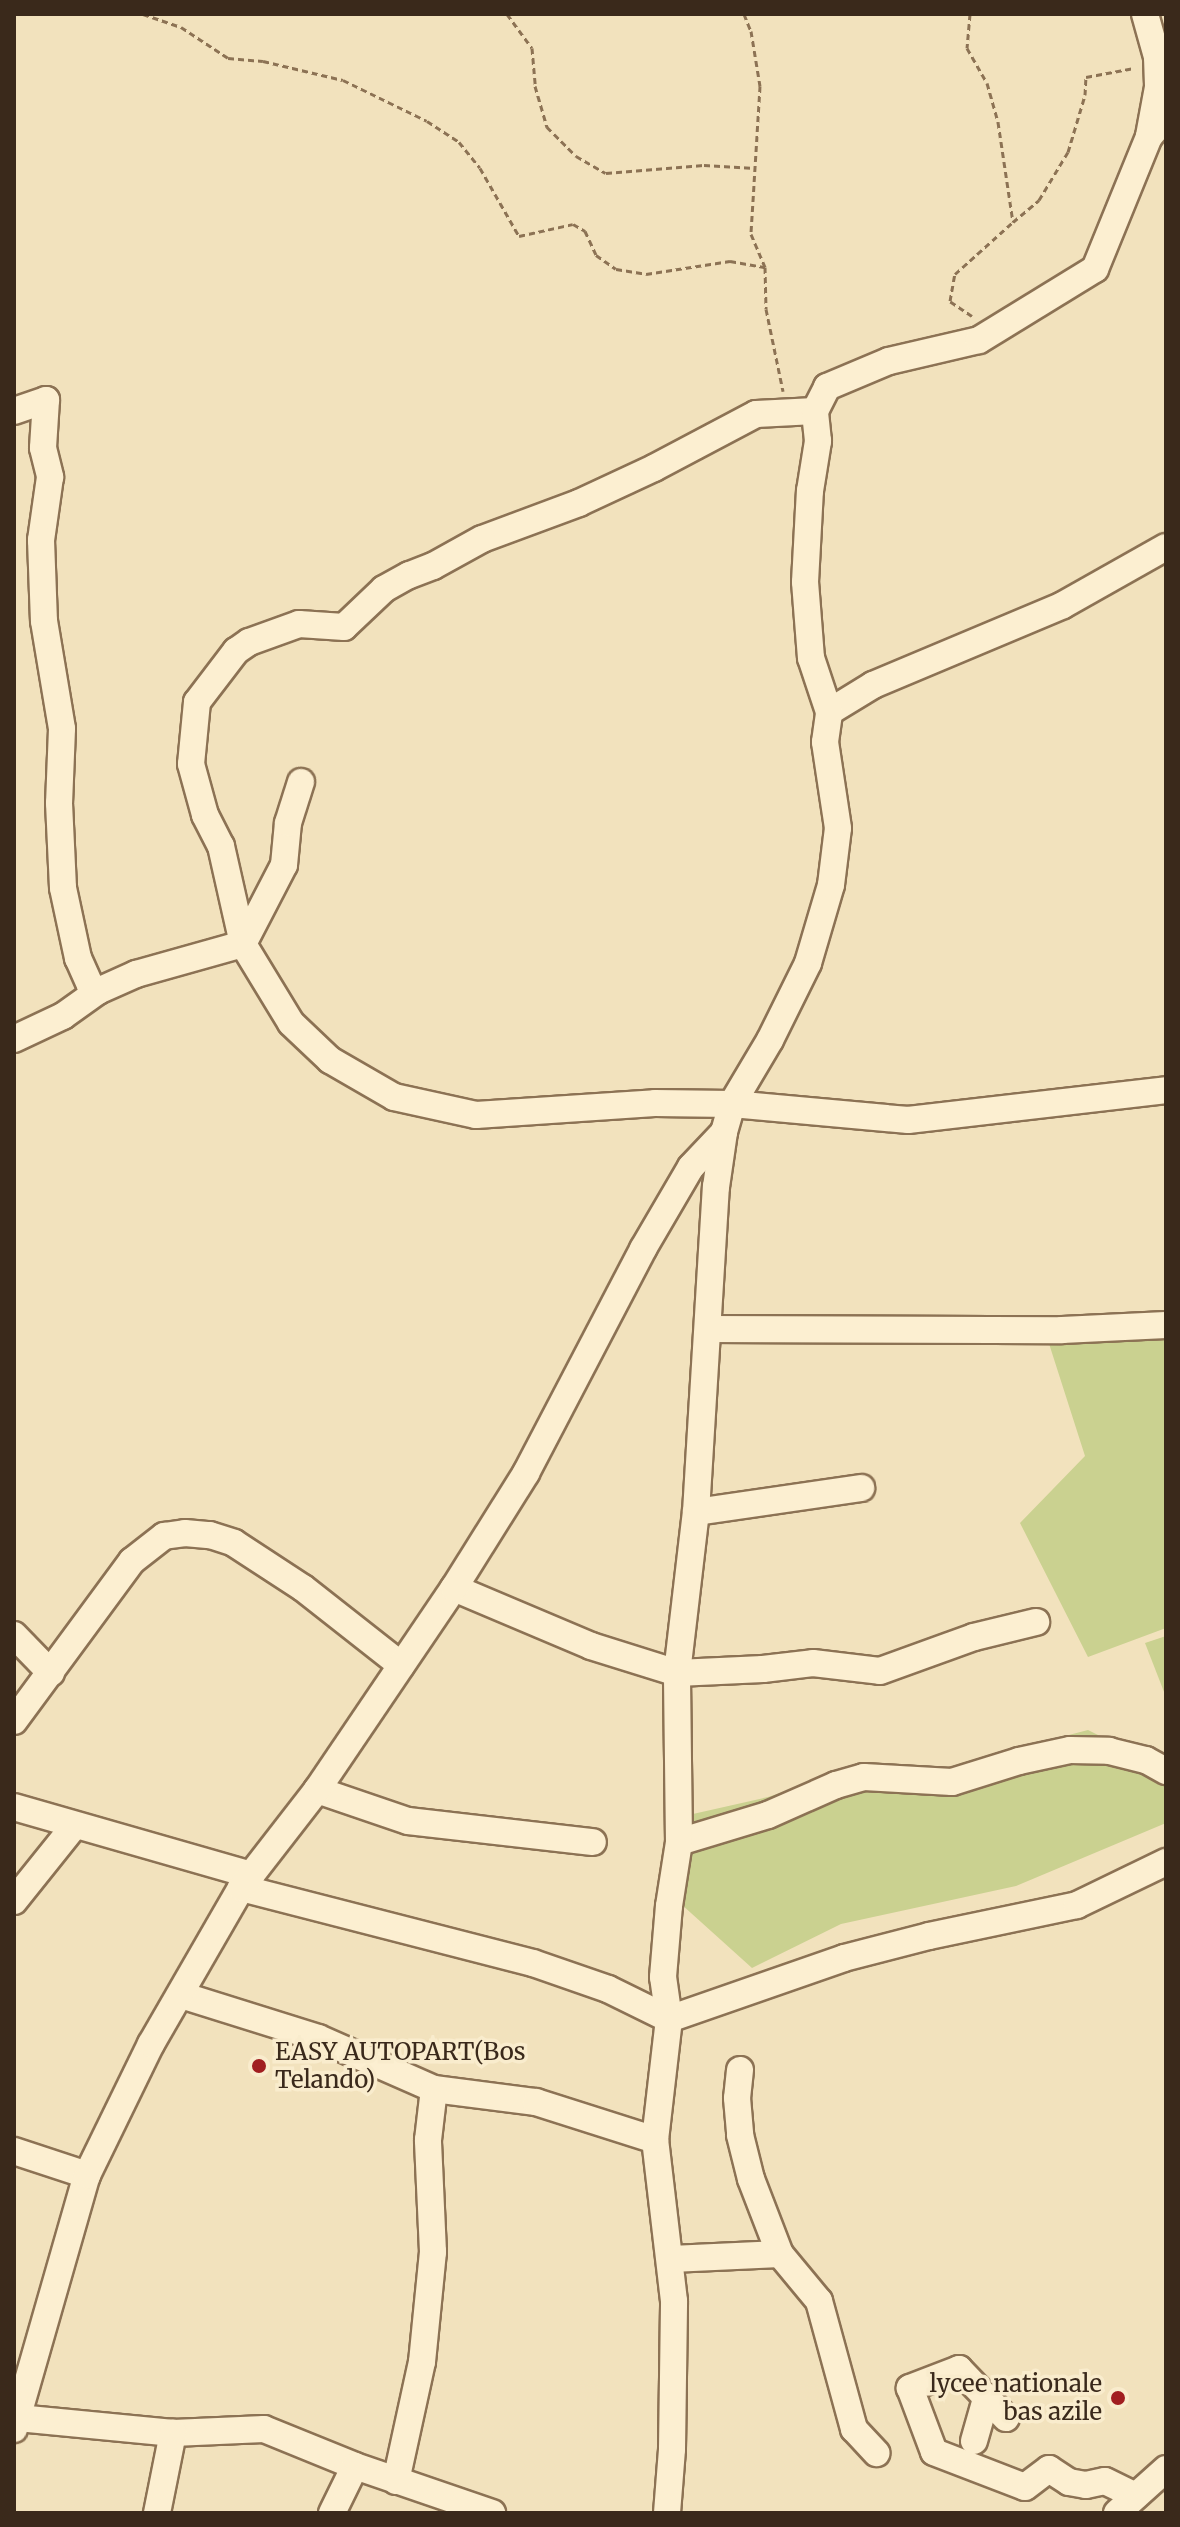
<!DOCTYPE html>
<html>
<head>
<meta charset="utf-8">
<style>
  body { margin:0 }
  #map { position:relative; width:1180px; height:2527px; overflow:hidden; background:#f2e2bd; font-family:Merriweather,serif }
  div>[style] { position:absolute }
  [style*='--x'] { left:calc(var(--x)*1px); top:calc(var(--y)*1px); width:calc(var(--w)*1px); rotate:calc(var(--a)*1deg) }
  .green>* { inset:0; background:#cad190 }
  .path>* { height:3px; margin-top:-1.5px; transform-origin:0; background:repeating-linear-gradient(90deg,#8c7254 0 6px,transparent 0 10px) }
  .roads { filter:drop-shadow(2px 0 #8c7254) drop-shadow(-2px 0 #8c7254) drop-shadow(0 2px #8c7254) drop-shadow(0 -2px #8c7254) }
  .minor>* { height:26px; margin:-13px; padding:0 13px; transform-origin:13px; border-radius:13px; background:#fcefd1 }
  .dots>* { width:22px; height:22px; translate:-50% -50%; box-sizing:border-box; border:4px solid #f9eccd; border-radius:50% }
  span { translate:-50% -50%; white-space:nowrap; text-align:center; line-height:1.15; -webkit-text-stroke:7px #f9eccd; paint-order:stroke }
  .poi-label { font-size:24px; color:#3a291b }
  .left { translate:0 -50%; text-align:left }
  .right { translate:-100% -50%; text-align:right }
  .frame { position:absolute; inset:0; border:16px solid #3a291b; pointer-events:none }
</style>
</head>
<body>
<div id="map">
  <div class="green">
    <i style="clip-path:polygon(1166px 1314px,1166px 1628px,1088px 1657px,1020px 1523px,1085px 1456px,1044px 1328px)"></i>
    <i style="clip-path:polygon(1166px 1636px,1166px 1697px,1145px 1643px)"></i>
    <i style="clip-path:polygon(1088px 1730px,1166px 1769px,1166px 1823px,1016px 1886px,841px 1924px,752px 1968px,681px 1904px,684px 1816px,768px 1797px,858px 1768px,916px 1785px,961px 1763px)"></i>
  </div>
  <div class="path">
    <i style="--x:143;--y:14;--w:40;--a:18.9"></i>
    <i style="--x:181;--y:27;--w:56;--a:33.4"></i>
    <i style="--x:228;--y:58;--w:35;--a:5"></i>
    <i style="--x:263;--y:61;--w:82;--a:13.4"></i>
    <i style="--x:343;--y:80;--w:93;--a:26"></i>
    <i style="--x:427;--y:121;--w:38;--a:33"></i>
    <i style="--x:459;--y:142;--w:33;--a:51"></i>
    <i style="--x:480;--y:168;--w:78;--a:60.2"></i>
    <i style="--x:519;--y:236;--w:55;--a:-12.5"></i>
    <i style="--x:573;--y:224;--w:14;--a:30"></i>
    <i style="--x:585;--y:231;--w:26;--a:65"></i>
    <i style="--x:596;--y:255;--w:24;--a:35"></i>
    <i style="--x:616;--y:269;--w:30;--a:9"></i>
    <i style="--x:646;--y:274;--w:85;--a:-8.8"></i>
    <i style="--x:730;--y:261;--w:36;--a:10"></i>
    <i style="--x:507;--y:14;--w:42;--a:53.7"></i>
    <i style="--x:532;--y:48;--w:38;--a:85"></i>
    <i style="--x:535;--y:86;--w:43;--a:73.7"></i>
    <i style="--x:547;--y:127;--w:41;--a:45"></i>
    <i style="--x:576;--y:156;--w:34;--a:30"></i>
    <i style="--x:606;--y:173;--w:98;--a:-4.7"></i>
    <i style="--x:704;--y:165;--w:51;--a:3.4"></i>
    <i style="--x:744;--y:14;--w:18;--a:68"></i>
    <i style="--x:751;--y:31;--w:56;--a:80.7"></i>
    <i style="--x:760;--y:86;--w:148;--a:93.5"></i>
    <i style="--x:751;--y:234;--w:36;--a:67"></i>
    <i style="--x:765;--y:267;--w:42;--a:88.6"></i>
    <i style="--x:766;--y:309;--w:84;--a:78.3"></i>
    <i style="--x:970;--y:14;--w:34;--a:95"></i>
    <i style="--x:967;--y:48;--w:40;--a:60.3"></i>
    <i style="--x:987;--y:83;--w:41;--a:74.2"></i>
    <i style="--x:998;--y:122;--w:101;--a:81.5"></i>
    <i style="--x:1013;--y:222;--w:34;--a:-40"></i>
    <i style="--x:1039;--y:200;--w:56;--a:-58.9"></i>
    <i style="--x:1068;--y:152;--w:59;--a:-73.4"></i>
    <i style="--x:1085;--y:95;--w:18;--a:-87"></i>
    <i style="--x:1086;--y:77;--w:49;--a:-10.6"></i>
    <i style="--x:972;--y:316;--w:27;--a:-146"></i>
    <i style="--x:950;--y:301;--w:27;--a:-80"></i>
    <i style="--x:955;--y:274;--w:78;--a:-41.9"></i>
  </div>
  <div class="roads">
    <div class="minor">
      <i style="--x:1145;--y:14;--w:45;--a:74.4"></i>
      <i style="--x:1157;--y:57;--w:30;--a:88"></i>
      <i style="--x:1158;--y:87;--w:50;--a:100.4"></i>
      <i style="--x:14;--y:411;--w:34;--a:-19"></i>
      <i style="--x:46;--y:400;--w:48;--a:93.6"></i>
      <i style="--x:43;--y:448;--w:30;--a:76"></i>
      <i style="--x:50;--y:477;--w:64;--a:98.1"></i>
      <i style="--x:41;--y:540;--w:81;--a:87.9"></i>
      <i style="--x:44;--y:621;--w:109;--a:80.5"></i>
      <i style="--x:62;--y:729;--w:74;--a:92.3"></i>
      <i style="--x:59;--y:803;--w:85;--a:87.3"></i>
      <i style="--x:63;--y:888;--w:72;--a:77.9"></i>
      <i style="--x:78;--y:958;--w:30;--a:66"></i>
      <i style="--x:90;--y:985;--w:10;--a:37"></i>
      <i style="--x:98;--y:991;--w:42;--a:-24.1"></i>
      <i style="--x:136;--y:974;--w:111;--a:-15.7"></i>
      <i style="--x:243;--y:944;--w:89;--a:-62.6"></i>
      <i style="--x:284;--y:865;--w:42;--a:-84.6"></i>
      <i style="--x:288;--y:823;--w:43;--a:-72.4"></i>
      <i style="--x:815;--y:411;--w:59;--a:177.1"></i>
      <i style="--x:756;--y:414;--w:115;--a:152.1"></i>
      <i style="--x:654;--y:468;--w:83;--a:155"></i>
      <i style="--x:579;--y:503;--w:103;--a:159.6"></i>
      <i style="--x:482;--y:539;--w:56;--a:151.1"></i>
      <i style="--x:433;--y:566;--w:26;--a:159"></i>
      <i style="--x:409;--y:575;--w:29;--a:151"></i>
      <i style="--x:384;--y:589;--w:55;--a:136.5"></i>
      <i style="--x:344;--y:627;--w:45;--a:-176.2"></i>
      <i style="--x:299;--y:624;--w:53;--a:160.2"></i>
      <i style="--x:249;--y:642;--w:16;--a:145"></i>
      <i style="--x:236;--y:651;--w:64;--a:127.4"></i>
      <i style="--x:197;--y:702;--w:62;--a:95.5"></i>
      <i style="--x:191;--y:764;--w:53;--a:74.6"></i>
      <i style="--x:205;--y:815;--w:35;--a:63"></i>
      <i style="--x:221;--y:846;--w:100;--a:77.3"></i>
      <i style="--x:243;--y:944;--w:92;--a:58.7"></i>
      <i style="--x:291;--y:1023;--w:54;--a:43.5"></i>
      <i style="--x:330;--y:1060;--w:74;--a:30"></i>
      <i style="--x:394;--y:1097;--w:84;--a:12.4"></i>
      <i style="--x:476;--y:1115;--w:179;--a:-3.8"></i>
      <i style="--x:655;--y:1103;--w:77;--a:0.7"></i>
      <i style="--x:732;--y:1104;--w:177;--a:5.2"></i>
      <i style="--x:908;--y:1120;--w:260;--a:-6.6"></i>
      <i style="--x:829;--y:712;--w:52;--a:-31.5"></i>
      <i style="--x:873;--y:685;--w:206;--a:-22.8"></i>
      <i style="--x:1063;--y:605;--w:118;--a:-29.4"></i>
      <i style="--x:14;--y:1039;--w:54;--a:-25.1"></i>
      <i style="--x:63;--y:1016;--w:43;--a:-35.5"></i>
      <i style="--x:708;--y:1329;--w:354;--a:0.2"></i>
      <i style="--x:1062;--y:1330;--w:104;--a:-2.8"></i>
      <i style="--x:696;--y:1512;--w:167;--a:-8.3"></i>
      <i style="--x:454;--y:1588;--w:149;--a:22.9"></i>
      <i style="--x:591;--y:1646;--w:90;--a:17.4"></i>
      <i style="--x:677;--y:1673;--w:86;--a:-2.7"></i>
      <i style="--x:763;--y:1669;--w:50;--a:-6.8"></i>
      <i style="--x:813;--y:1663;--w:67;--a:6.8"></i>
      <i style="--x:880;--y:1671;--w:100;--a:-19.9"></i>
      <i style="--x:974;--y:1637;--w:64;--a:-13.6"></i>
      <i style="--x:14;--y:1635;--w:53;--a:45.8"></i>
      <i style="--x:14;--y:1721;--w:199;--a:-53.6"></i>
      <i style="--x:132;--y:1561;--w:41;--a:-38"></i>
      <i style="--x:164;--y:1536;--w:21;--a:-8"></i>
      <i style="--x:185;--y:1533;--w:25;--a:5"></i>
      <i style="--x:210;--y:1535;--w:25;--a:18"></i>
      <i style="--x:234;--y:1543;--w:82;--a:33.1"></i>
      <i style="--x:303;--y:1588;--w:125;--a:38.2"></i>
      <i style="--x:317;--y:1790;--w:96;--a:18.8"></i>
      <i style="--x:408;--y:1821;--w:186;--a:6.5"></i>
      <i style="--x:14;--y:1807;--w:247;--a:16"></i>
      <i style="--x:679;--y:1842;--w:93;--a:-16.9"></i>
      <i style="--x:768;--y:1815;--w:74;--a:-23.8"></i>
      <i style="--x:836;--y:1785;--w:29;--a:-16"></i>
      <i style="--x:864;--y:1777;--w:88;--a:3.3"></i>
      <i style="--x:952;--y:1782;--w:70;--a:-17.4"></i>
      <i style="--x:1019;--y:1761;--w:52;--a:-12.2"></i>
      <i style="--x:1070;--y:1750;--w:39;--a:1"></i>
      <i style="--x:1109;--y:1751;--w:38;--a:14"></i>
      <i style="--x:1146;--y:1760;--w:23;--a:29"></i>
      <i style="--x:241;--y:1888;--w:301;--a:14.4"></i>
      <i style="--x:533;--y:1963;--w:79;--a:19.1"></i>
      <i style="--x:608;--y:1989;--w:68;--a:26.2"></i>
      <i style="--x:669;--y:2019;--w:185;--a:-19.2"></i>
      <i style="--x:844;--y:1958;--w:88;--a:-14.5"></i>
      <i style="--x:929;--y:1936;--w:151;--a:-11.8"></i>
      <i style="--x:1077;--y:1905;--w:99;--a:-25.8"></i>
      <i style="--x:14;--y:1901;--w:96;--a:-51.3"></i>
      <i style="--x:181;--y:1995;--w:144;--a:17.4"></i>
      <i style="--x:318;--y:2038;--w:127;--a:23.7"></i>
      <i style="--x:434;--y:2089;--w:103;--a:7.3"></i>
      <i style="--x:536;--y:2102;--w:125;--a:17.7"></i>
      <i style="--x:740;--y:2070;--w:28;--a:96"></i>
      <i style="--x:737;--y:2098;--w:37;--a:85"></i>
      <i style="--x:740;--y:2135;--w:45;--a:76"></i>
      <i style="--x:751;--y:2179;--w:80;--a:68.9"></i>
      <i style="--x:14;--y:2151;--w:77;--a:18.2"></i>
      <i style="--x:671;--y:2259;--w:109;--a:-2.6"></i>
      <i style="--x:780;--y:2254;--w:61;--a:50.3"></i>
      <i style="--x:819;--y:2301;--w:133;--a:74.7"></i>
      <i style="--x:854;--y:2429;--w:33;--a:47"></i>
      <i style="--x:18;--y:2418;--w:156;--a:5.5"></i>
      <i style="--x:173;--y:2433;--w:91;--a:-2.5"></i>
      <i style="--x:264;--y:2429;--w:98;--a:22.1"></i>
      <i style="--x:355;--y:2466;--w:145;--a:18.9"></i>
      <i style="--x:1006;--y:2418;--w:68;--a:-133.8"></i>
      <i style="--x:959;--y:2369;--w:53;--a:158.8"></i>
      <i style="--x:910;--y:2388;--w:68;--a:69.4"></i>
      <i style="--x:934;--y:2452;--w:97;--a:21"></i>
      <i style="--x:1025;--y:2487;--w:30;--a:-37"></i>
      <i style="--x:1049;--y:2469;--w:24;--a:33"></i>
      <i style="--x:1069;--y:2482;--w:17;--a:10"></i>
      <i style="--x:1086;--y:2485;--w:19;--a:-12"></i>
      <i style="--x:1105;--y:2481;--w:34;--a:26"></i>
      <i style="--x:14;--y:2429;--w:264;--a:-74"></i>
      <i style="--x:87;--y:2175;--w:146;--a:-64"></i>
      <i style="--x:151;--y:2044;--w:180;--a:-60"></i>
      <i style="--x:241;--y:1888;--w:124;--a:-52.2"></i>
      <i style="--x:317;--y:1790;--w:244;--a:-55.9"></i>
      <i style="--x:454;--y:1588;--w:136;--a:-57.9"></i>
      <i style="--x:526;--y:1473;--w:253;--a:-62.4"></i>
      <i style="--x:643;--y:1249;--w:95;--a:-59.7"></i>
      <i style="--x:691;--y:1167;--w:48;--a:-46.7"></i>
      <i style="--x:974;--y:2441;--w:44;--a:-74.1"></i>
      <i style="--x:396;--y:2481;--w:122;--a:-77.7"></i>
      <i style="--x:422;--y:2362;--w:111;--a:-84.3"></i>
      <i style="--x:433;--y:2252;--w:112;--a:-92.6"></i>
      <i style="--x:428;--y:2140;--w:51;--a:-83.3"></i>
      <i style="--x:157;--y:2513;--w:82;--a:-78.7"></i>
      <i style="--x:332;--y:2513;--w:52;--a:-63.9"></i>
      <i style="--x:667;--y:2513;--w:64;--a:-85.5"></i>
      <i style="--x:672;--y:2449;--w:148;--a:-89.2"></i>
      <i style="--x:674;--y:2301;--w:162;--a:-96.7"></i>
      <i style="--x:655;--y:2140;--w:122;--a:-83.4"></i>
      <i style="--x:669;--y:2019;--w:42;--a:-98.1"></i>
      <i style="--x:663;--y:1977;--w:71;--a:-85.2"></i>
      <i style="--x:669;--y:1906;--w:65;--a:-81.1"></i>
      <i style="--x:679;--y:1842;--w:169;--a:-90.7"></i>
      <i style="--x:677;--y:1673;--w:162;--a:-83.3"></i>
      <i style="--x:696;--y:1512;--w:326;--a:-86.5"></i>
      <i style="--x:716;--y:1187;--w:56;--a:-81.7"></i>
      <i style="--x:724;--y:1132;--w:29;--a:-74"></i>
      <i style="--x:732;--y:1104;--w:74;--a:-59.3"></i>
      <i style="--x:770;--y:1040;--w:86;--a:-63.7"></i>
      <i style="--x:808;--y:963;--w:81;--a:-73.6"></i>
      <i style="--x:831;--y:885;--w:57;--a:-83"></i>
      <i style="--x:838;--y:828;--w:87;--a:-98.6"></i>
      <i style="--x:825;--y:742;--w:30;--a:-82"></i>
      <i style="--x:829;--y:712;--w:57;--a:-108.4"></i>
      <i style="--x:811;--y:658;--w:76;--a:-94.5"></i>
      <i style="--x:805;--y:582;--w:91;--a:-86.9"></i>
      <i style="--x:810;--y:491;--w:51;--a:-80.9"></i>
      <i style="--x:818;--y:441;--w:30;--a:-96"></i>
      <i style="--x:815;--y:411;--w:27;--a:-63"></i>
      <i style="--x:827;--y:387;--w:67;--a:-22.8"></i>
      <i style="--x:889;--y:361;--w:92;--a:-13.1"></i>
      <i style="--x:979;--y:340;--w:136;--a:-31.5"></i>
      <i style="--x:1095;--y:269;--w:143;--a:-67.8"></i>
      <i style="--x:1149;--y:137;--w:26;--a:-50"></i>
      <i style="--x:1117;--y:2513;--w:66;--a:-41.9"></i>
    </div>
  </div>
  <div class="dots">
    <i style="left:259px;top:2066px;background:#a11e20"></i>
    <i style="left:1118px;top:2398px;background:#a11e20"></i>
  </div>
  <div class="poi-label">
    <span class="left" style="left:275px;top:2066px">EASY AUTOPART(Bos<br>Telando)</span>
    <span class="right" style="left:1102px;top:2398px">lycee nationale<br>bas azile</span>
  </div>
  <div class="frame"></div>
</div>
</body>
</html>
